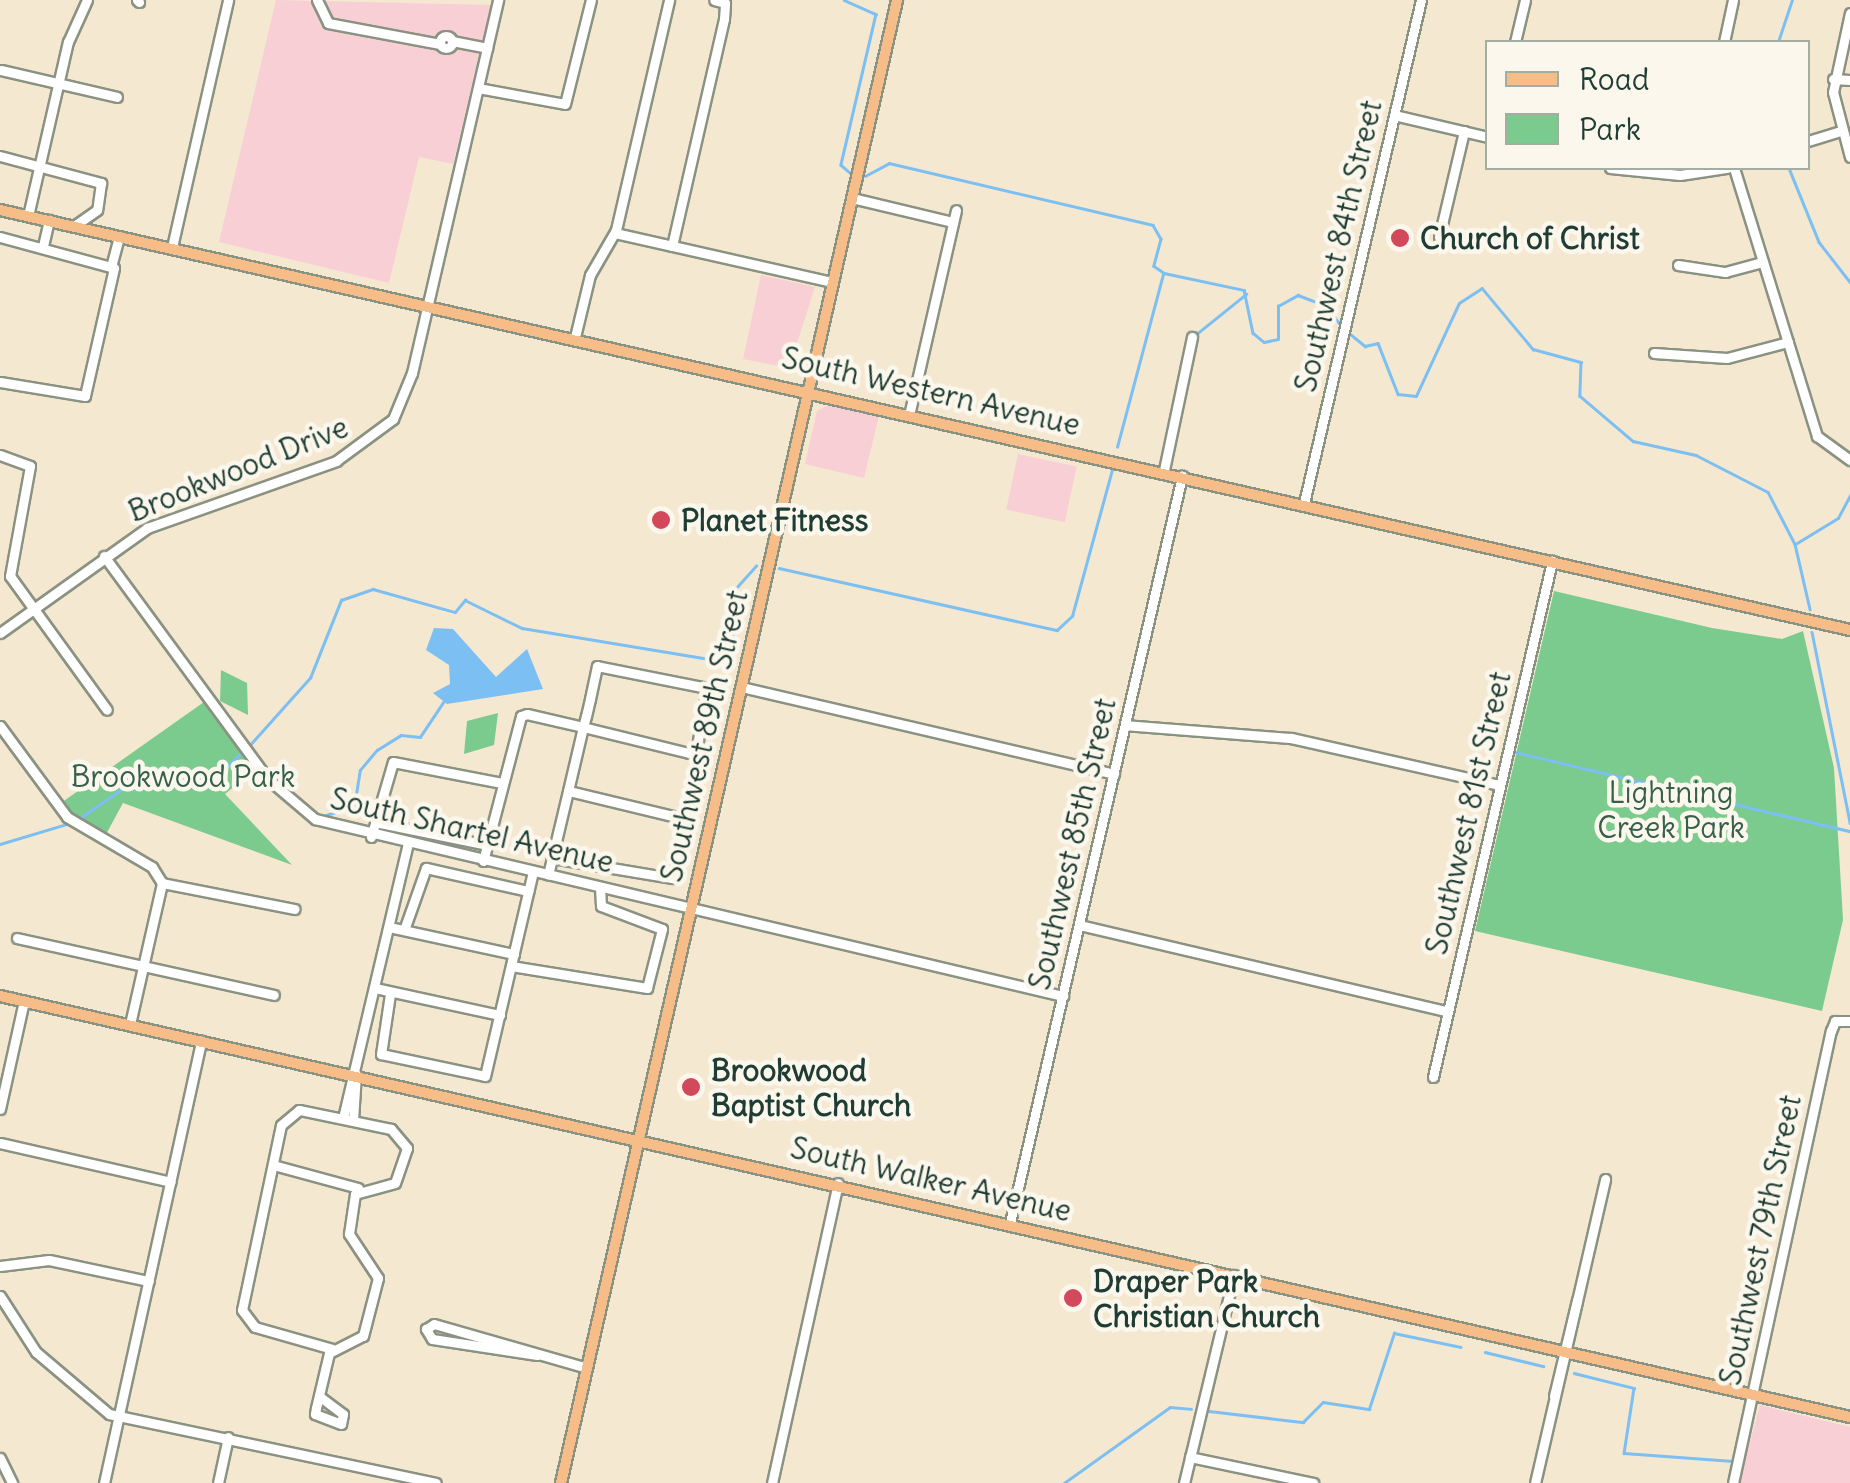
<!DOCTYPE html>
<html>
<head>
<meta charset="utf-8">
<style>
  body { margin:0 }
  #map { position:relative; width:1850px; height:1483px; overflow:hidden; background:#f5e8d1; font-family:Delius,sans-serif }
  div>[style] { position:absolute }
  [style*='--x'] { left:calc(var(--x)*1px); top:calc(var(--y)*1px); width:calc(var(--w)*1px); rotate:calc(var(--a)*1deg) }
  .built>* { inset:0; background:#f7cfd5; transform-origin:0 0 }
  .green>* { inset:0; background:#7acb8d }
  .water>* { inset:0; background:#7cbff2 }
  .stream>* { height:2.5px; margin:-1.25px; padding:0 1.25px; transform-origin:1.25px; border-radius:1.25px; background:#7cbff2 }
  .roads { filter:drop-shadow(2px 0 #8a9282) drop-shadow(-2px 0 #8a9282) drop-shadow(0 2px #8a9282) drop-shadow(0 -2px #8a9282) }
  .minor>* { height:9px; margin:-4.5px; padding:0 4.5px; transform-origin:4.5px; border-radius:4.5px; background:#fff }
  .minor>.ring { margin:-4.5px; padding:0; box-sizing:content-box; background:none; border:9px solid #fff; border-radius:50% }
  .major>* { height:10px; margin:-5px; padding:0 5px; transform-origin:5px; border-radius:5px; background:#f7bd88 }
  .dots>* { width:28px; height:28px; translate:-50% -50%; box-sizing:border-box; border:5px solid #fbf7ec; border-radius:50% }
  span { translate:-50% -50%; white-space:nowrap; text-align:center; line-height:1.15; -webkit-text-stroke:9px #fbf7ec; paint-order:stroke }
  .poi-label { font-size:30px; color:#1f3d34; font-weight:700 }
  .left { translate:0 -50%; text-align:left }
  .street-label { font-size:30px; color:#1f3d34 }
  .park-label { font-size:30px; color:#36604a }
  .legend { position:absolute; left:1485px; top:40px; width:325px; height:130px; box-sizing:border-box; background:#fbf7ec; border:2px solid #a3ada2; margin:0; padding:12px 18px; list-style:none; font-size:30px; color:#1f3d34 }
  .legend li { display:flex; align-items:center; gap:20px; height:50px }
  .legend b { width:50px; border:2px solid #a3ada2 }
</style>
</head>
<body>
<div id="map">
  <div class="built">
    <i style="clip-path:polygon(276px 0,491px 5px,453px 164px,419px 157px,389px 283px,219px 242px)"></i>
    <i style="clip-path:polygon(761px 275px,815px 287px,789px 368px,743px 359px)"></i>
    <i style="clip-path:polygon(829px 405px,879px 416px,864px 478px,805px 464px,817px 411px)"></i>
    <i style="left:1018px;top:454px;width:60px;height:57px;rotate:12deg"></i>
    <i style="clip-path:polygon(1760px 1405px,1850px 1427px,1850px 1483px,1739px 1483px)"></i>
  </div>
  <div class="green">
    <i style="clip-path:polygon(1554px 591px,1712px 628px,1782px 639px,1803px 631px,1834px 768px,1843px 920px,1822px 1011px,1475px 931px)"></i>
    <i style="clip-path:polygon(221px 670px,247px 683px,248px 715px,220px 701px)"></i>
    <i style="clip-path:polygon(204px 702px,255px 770px,225px 794px,292px 865px,123px 803px,104px 838px,61px 803px)"></i>
    <i style="clip-path:polygon(498px 713px,494px 745px,464px 754px,467px 721px)"></i>
  </div>
  <div class="water">
    <i style="clip-path:polygon(434px 628px,453px 629px,496px 677px,527px 649px,543px 689px,447px 704px,433px 693px,450px 684px,449px 665px,426px 650px)"></i>
  </div>
  <div class="stream">
    <i style="--x:844;--y:0;--w:35;--a:24"></i>
    <i style="--x:876;--y:14;--w:155;--a:103.1"></i>
    <i style="--x:841;--y:165;--w:11;--a:41"></i>
    <i style="--x:1778;--y:42;--w:44;--a:-71.6"></i>
    <i style="--x:1789;--y:168;--w:80;--a:67.9"></i>
    <i style="--x:1819;--y:242;--w:51;--a:52.2"></i>
    <i style="--x:865;--y:176;--w:27;--a:-28"></i>
    <i style="--x:889;--y:163;--w:271;--a:13.2"></i>
    <i style="--x:1153;--y:225;--w:16;--a:60"></i>
    <i style="--x:1161;--y:239;--w:28;--a:105"></i>
    <i style="--x:1154;--y:266;--w:11;--a:34"></i>
    <i style="--x:1164;--y:273;--w:82;--a:12"></i>
    <i style="--x:1244;--y:290;--w:44;--a:78.2"></i>
    <i style="--x:1253;--y:333;--w:14;--a:39"></i>
    <i style="--x:1264;--y:342;--w:14;--a:-12"></i>
    <i style="--x:1278;--y:339;--w:33;--a:-90"></i>
    <i style="--x:1278;--y:306;--w:23;--a:-29"></i>
    <i style="--x:1298;--y:295;--w:30;--a:21"></i>
    <i style="--x:1326;--y:306;--w:23;--a:52"></i>
    <i style="--x:1349;--y:333;--w:21;--a:39"></i>
    <i style="--x:1365;--y:346;--w:13;--a:-13"></i>
    <i style="--x:1378;--y:343;--w:55;--a:68.6"></i>
    <i style="--x:1398;--y:394;--w:18;--a:6"></i>
    <i style="--x:1416;--y:396;--w:102;--a:-65.2"></i>
    <i style="--x:1459;--y:303;--w:27;--a:-33"></i>
    <i style="--x:1482;--y:288;--w:80;--a:50.1"></i>
    <i style="--x:1533;--y:349;--w:50;--a:15.2"></i>
    <i style="--x:1581;--y:362;--w:34;--a:92"></i>
    <i style="--x:1580;--y:396;--w:70;--a:40.3"></i>
    <i style="--x:1633;--y:441;--w:65;--a:12.5"></i>
    <i style="--x:1696;--y:455;--w:81;--a:27.2"></i>
    <i style="--x:1768;--y:492;--w:59;--a:62.6"></i>
    <i style="--x:1795;--y:544;--w:67;--a:77"></i>
    <i style="--x:1194;--y:336;--w:67;--a:-38.9"></i>
    <i style="--x:1117;--y:447;--w:179;--a:-75.1"></i>
    <i style="--x:1797;--y:543;--w:48;--a:-31.4"></i>
    <i style="--x:1838;--y:518;--w:26;--a:-62"></i>
    <i style="--x:779;--y:568;--w:285;--a:12.6"></i>
    <i style="--x:1057;--y:630;--w:21;--a:-43"></i>
    <i style="--x:1072;--y:616;--w:151;--a:-74.7"></i>
    <i style="--x:1812;--y:632;--w:195;--a:78.7"></i>
    <i style="--x:248;--y:747;--w:93;--a:-48.1"></i>
    <i style="--x:310;--y:678;--w:84;--a:-68.3"></i>
    <i style="--x:341;--y:600;--w:34;--a:-19"></i>
    <i style="--x:373;--y:589;--w:85;--a:15.7"></i>
    <i style="--x:455;--y:612;--w:16;--a:-50"></i>
    <i style="--x:465;--y:600;--w:64;--a:26.2"></i>
    <i style="--x:522;--y:628;--w:197;--a:9.4"></i>
    <i style="--x:716;--y:660;--w:24;--a:-48"></i>
    <i style="--x:732;--y:642;--w:54;--a:-85.8"></i>
    <i style="--x:736;--y:588;--w:30;--a:-48"></i>
    <i style="--x:1515;--y:752;--w:344;--a:13.3"></i>
    <i style="--x:326;--y:815;--w:29;--a:-16"></i>
    <i style="--x:354;--y:807;--w:37;--a:-81"></i>
    <i style="--x:360;--y:770;--w:26;--a:-50"></i>
    <i style="--x:377;--y:750;--w:28;--a:-32"></i>
    <i style="--x:401;--y:735;--w:19;--a:6"></i>
    <i style="--x:420;--y:737;--w:43;--a:-56.3"></i>
    <i style="--x:77;--y:820;--w:70;--a:-34.6"></i>
    <i style="--x:135;--y:780;--w:77;--a:0.7"></i>
    <i style="--x:212;--y:781;--w:42;--a:-44"></i>
    <i style="--x:0;--y:844;--w:73;--a:-16.7"></i>
    <i style="--x:1485;--y:1352;--w:60;--a:13.6"></i>
    <i style="--x:1574;--y:1373;--w:62;--a:14"></i>
    <i style="--x:1634;--y:1388;--w:66;--a:98.7"></i>
    <i style="--x:1624;--y:1453;--w:109;--a:4.2"></i>
    <i style="--x:1209;--y:1411;--w:95;--a:6.7"></i>
    <i style="--x:1303;--y:1422;--w:28;--a:-45"></i>
    <i style="--x:1323;--y:1402;--w:47;--a:8.7"></i>
    <i style="--x:1369;--y:1409;--w:80;--a:-71.8"></i>
    <i style="--x:1394;--y:1333;--w:68;--a:11.8"></i>
    <i style="--x:1064;--y:1483;--w:130;--a:-35.6"></i>
    <i style="--x:1170;--y:1407;--w:21;--a:5"></i>
  </div>
  <div class="roads">
    <div class="minor">
      <i style="--x:137;--y:0;--w:3;--a:45"></i>
      <i style="--x:317;--y:0;--w:25;--a:64"></i>
      <i style="--x:328;--y:23;--w:114;--a:10.6"></i>
      <i style="--x:1850;--y:13;--w:81;--a:102.1"></i>
      <i style="--x:1833;--y:92;--w:67;--a:75.3"></i>
      <i class="ring" style="left:440px;top:36px;width:3px;height:3px"></i>
      <i style="--x:452;--y:41;--w:36;--a:11"></i>
      <i style="--x:1515;--y:42;--w:43;--a:-76.6"></i>
      <i style="--x:1724;--y:42;--w:43;--a:-77.9"></i>
      <i style="--x:1;--y:70;--w:119;--a:13.1"></i>
      <i style="--x:1833;--y:79;--w:17;--a:3"></i>
      <i style="--x:478;--y:88;--w:88;--a:10.4"></i>
      <i style="--x:565;--y:104;--w:107;--a:-76"></i>
      <i style="--x:1394;--y:115;--w:97;--a:13.2"></i>
      <i style="--x:1808;--y:141;--w:34;--a:-17"></i>
      <i style="--x:0;--y:156;--w:105;--a:15"></i>
      <i style="--x:101;--y:183;--w:27;--a:98"></i>
      <i style="--x:97;--y:210;--w:28;--a:145"></i>
      <i style="--x:1610;--y:168;--w:70;--a:5.7"></i>
      <i style="--x:1680;--y:175;--w:48;--a:-8.5"></i>
      <i style="--x:1734;--y:168;--w:281;--a:72.8"></i>
      <i style="--x:1817;--y:436;--w:41;--a:36"></i>
      <i style="--x:852;--y:198;--w:104;--a:13.4"></i>
      <i style="--x:28;--y:216;--w:179;--a:-77.1"></i>
      <i style="--x:68;--y:42;--w:46;--a:-65.7"></i>
      <i style="--x:615;--y:233;--w:223;--a:12.7"></i>
      <i style="--x:0;--y:237;--w:118;--a:15.2"></i>
      <i style="--x:114;--y:268;--w:131;--a:102.8"></i>
      <i style="--x:85;--y:396;--w:86;--a:-170.6"></i>
      <i style="--x:1439;--y:237;--w:109;--a:-76.7"></i>
      <i style="--x:43;--y:246;--w:27;--a:-77"></i>
      <i style="--x:672;--y:246;--w:233;--a:-77.1"></i>
      <i style="--x:724;--y:19;--w:16;--a:-86"></i>
      <i style="--x:725;--y:3;--w:11;--a:-165"></i>
      <i style="--x:172;--y:247;--w:253;--a:-77.2"></i>
      <i style="--x:112;--y:263;--w:28;--a:-75"></i>
      <i style="--x:1678;--y:265;--w:48;--a:8.5"></i>
      <i style="--x:1725;--y:272;--w:39;--a:-15"></i>
      <i style="--x:575;--y:337;--w:64;--a:-76.4"></i>
      <i style="--x:590;--y:275;--w:52;--a:-60"></i>
      <i style="--x:616;--y:230;--w:236;--a:-77"></i>
      <i style="--x:1654;--y:353;--w:73;--a:3.9"></i>
      <i style="--x:1727;--y:358;--w:63;--a:-14.7"></i>
      <i style="--x:910;--y:411;--w:206;--a:-77.1"></i>
      <i style="--x:0;--y:455;--w:32;--a:20"></i>
      <i style="--x:30;--y:466;--w:112;--a:100.3"></i>
      <i style="--x:10;--y:576;--w:165;--a:54.1"></i>
      <i style="--x:1164;--y:470;--w:136;--a:-78.1"></i>
      <i style="--x:1304;--y:503;--w:516;--a:-76.91"></i>
      <i style="--x:104;--y:556;--w:277;--a:53.7"></i>
      <i style="--x:268;--y:779;--w:62;--a:40.4"></i>
      <i style="--x:315;--y:819;--w:769;--a:13.31"></i>
      <i style="--x:0;--y:633;--w:181;--a:-35.5"></i>
      <i style="--x:147;--y:528;--w:201;--a:-19.5"></i>
      <i style="--x:336;--y:461;--w:71;--a:-36.4"></i>
      <i style="--x:393;--y:419;--w:50;--a:-67.6"></i>
      <i style="--x:412;--y:373;--w:383;--a:-77"></i>
      <i style="--x:741;--y:687;--w:383;--a:13.1"></i>
      <i style="--x:1125;--y:725;--w:167;--a:4.5"></i>
      <i style="--x:1291;--y:738;--w:214;--a:12.7"></i>
      <i style="--x:0;--y:726;--w:113;--a:53.6"></i>
      <i style="--x:67;--y:817;--w:99;--a:30.5"></i>
      <i style="--x:152;--y:867;--w:19;--a:58"></i>
      <i style="--x:162;--y:883;--w:135;--a:11.1"></i>
      <i style="--x:375;--y:822;--w:114;--a:11.6"></i>
      <i style="--x:371;--y:837;--w:78;--a:-73.7"></i>
      <i style="--x:393;--y:762;--w:111;--a:10.9"></i>
      <i style="--x:552;--y:858;--w:122;--a:9.5"></i>
      <i style="--x:672;--y:878;--w:60;--a:-77.6"></i>
      <i style="--x:685;--y:819;--w:120;--a:-166.5"></i>
      <i style="--x:483;--y:861;--w:150;--a:-75.3"></i>
      <i style="--x:521;--y:716;--w:6;--a:-18"></i>
      <i style="--x:527;--y:714;--w:57;--a:13.1"></i>
      <i style="--x:583;--y:727;--w:109;--a:13.8"></i>
      <i style="--x:689;--y:753;--w:7;--a:-8"></i>
      <i style="--x:696;--y:752;--w:65;--a:-80.2"></i>
      <i style="--x:707;--y:688;--w:112;--a:-168.7"></i>
      <i style="--x:597;--y:666;--w:34;--a:102"></i>
      <i style="--x:590;--y:699;--w:17;--a:103"></i>
      <i style="--x:586;--y:716;--w:11;--a:105"></i>
      <i style="--x:583;--y:727;--w:66;--a:103.2"></i>
      <i style="--x:568;--y:791;--w:69;--a:103.4"></i>
      <i style="--x:552;--y:858;--w:17;--a:103"></i>
      <i style="--x:1079;--y:925;--w:378;--a:13.2"></i>
      <i style="--x:389;--y:927;--w:128;--a:12.2"></i>
      <i style="--x:404;--y:930;--w:66;--a:-70.5"></i>
      <i style="--x:426;--y:868;--w:105;--a:12.7"></i>
      <i style="--x:17;--y:938;--w:263;--a:12.5"></i>
      <i style="--x:511;--y:966;--w:138;--a:9.2"></i>
      <i style="--x:647;--y:988;--w:61;--a:-75.7"></i>
      <i style="--x:662;--y:929;--w:65;--a:-159.3"></i>
      <i style="--x:601;--y:906;--w:19;--a:-93"></i>
      <i style="--x:375;--y:988;--w:128;--a:12.2"></i>
      <i style="--x:390;--y:994;--w:61;--a:98.5"></i>
      <i style="--x:381;--y:1054;--w:106;--a:11.9"></i>
      <i style="--x:485;--y:1076;--w:210;--a:-76.8"></i>
      <i style="--x:130;--y:1024;--w:145;--a:-77.2"></i>
      <i style="--x:1433;--y:1077;--w:530;--a:-77.01"></i>
      <i style="--x:0;--y:1109;--w:111;--a:-77.5"></i>
      <i style="--x:343;--y:1118;--w:282;--a:-76.7"></i>
      <i style="--x:353;--y:1120;--w:46;--a:-86.3"></i>
      <i style="--x:0;--y:1143;--w:175;--a:12.8"></i>
      <i style="--x:277;--y:1166;--w:84;--a:15.2"></i>
      <i style="--x:1010;--y:1223;--w:767;--a:-77.03"></i>
      <i style="--x:0;--y:1266;--w:49;--a:-7"></i>
      <i style="--x:49;--y:1260;--w:102;--a:11.9"></i>
      <i style="--x:0;--y:1296;--w:67;--a:57.3"></i>
      <i style="--x:36;--y:1352;--w:96;--a:40.3"></i>
      <i style="--x:109;--y:1414;--w:334;--a:11.9"></i>
      <i style="--x:537;--y:1355;--w:106;--a:-171.3"></i>
      <i style="--x:432;--y:1339;--w:12;--a:-121"></i>
      <i style="--x:426;--y:1329;--w:9;--a:-32"></i>
      <i style="--x:434;--y:1324;--w:159;--a:16"></i>
      <i style="--x:319;--y:1396;--w:30;--a:37"></i>
      <i style="--x:343;--y:1414;--w:10;--a:101"></i>
      <i style="--x:341;--y:1424;--w:28;--a:-159"></i>
      <i style="--x:315;--y:1414;--w:6;--a:-81"></i>
      <i style="--x:316;--y:1408;--w:57;--a:-76.7"></i>
      <i style="--x:329;--y:1353;--w:38;--a:-27"></i>
      <i style="--x:363;--y:1336;--w:60;--a:-75.5"></i>
      <i style="--x:378;--y:1278;--w:53;--a:-123.4"></i>
      <i style="--x:349;--y:1234;--w:40;--a:-81.5"></i>
      <i style="--x:355;--y:1194;--w:41;--a:-15.4"></i>
      <i style="--x:395;--y:1183;--w:37;--a:-71"></i>
      <i style="--x:407;--y:1148;--w:25;--a:-130"></i>
      <i style="--x:391;--y:1129;--w:94;--a:-168.3"></i>
      <i style="--x:299;--y:1110;--w:23;--a:140"></i>
      <i style="--x:281;--y:1125;--w:189;--a:101.9"></i>
      <i style="--x:242;--y:1310;--w:21;--a:53"></i>
      <i style="--x:255;--y:1327;--w:80;--a:15.9"></i>
      <i style="--x:1554;--y:1396;--w:99;--a:-76.5"></i>
      <i style="--x:1190;--y:1457;--w:126;--a:11.9"></i>
      <i style="--x:0;--y:1458;--w:28;--a:64"></i>
      <i style="--x:104;--y:1483;--w:453;--a:-77.6"></i>
      <i style="--x:218;--y:1483;--w:47;--a:-77.7"></i>
      <i style="--x:772;--y:1483;--w:307;--a:-77.6"></i>
      <i style="--x:1184;--y:1483;--w:214;--a:-76.5"></i>
      <i style="--x:1535;--y:1483;--w:312;--a:-77"></i>
      <i style="--x:1733;--y:1483;--w:463;--a:-77.8"></i>
      <i style="--x:1831;--y:1031;--w:11;--a:-68"></i>
      <i style="--x:1835;--y:1021;--w:15;--a:0"></i>
    </div>
    <div class="major">
      <i style="--x:0;--y:210;--w:1897;--a:12.79"></i>
      <i style="--x:0;--y:996;--w:1897;--a:12.82"></i>
      <i style="--x:561;--y:1483;--w:1521;--a:-77.23"></i>
    </div>
  </div>
  <div class="dots">
    <i style="left:1400px;top:238px;background:#d1495b"></i>
    <i style="left:661px;top:520px;background:#d1495b"></i>
    <i style="left:691px;top:1087px;background:#d1495b"></i>
    <i style="left:1073px;top:1298px;background:#d1495b"></i>
  </div>
  <div class="poi-label">
    <span class="left" style="left:1420px;top:238px">Church of Christ</span>
    <span class="left" style="left:681px;top:520px">Planet Fitness</span>
    <span class="left" style="left:711px;top:1087px">Brookwood<br>Baptist Church</span>
    <span class="left" style="left:1093px;top:1298px">Draper Park<br>Christian Church</span>
  </div>
  <div class="street-label">
    <span style="left:1338px;top:246px;rotate:-77deg">Southwest 84th Street</span>
    <span style="left:931px;top:391px;rotate:13deg">South Western Avenue</span>
    <span style="left:238px;top:469px;rotate:-22deg">Brookwood Drive</span>
    <span style="left:704px;top:736px;rotate:-77deg">Southwest 89th Street</span>
    <span style="left:1468px;top:813px;rotate:-77deg">Southwest 81st Street</span>
    <span style="left:472px;top:830px;rotate:13deg">South Shartel Avenue</span>
    <span style="left:1072px;top:844px;rotate:-77deg">Southwest 85th Street</span>
    <span style="left:931px;top:1179px;rotate:13deg">South Walker Avenue</span>
    <span style="left:1760px;top:1240px;rotate:-78deg">Southwest 79th Street</span>
  </div>
  <div class="park-label">
    <span style="left:183px;top:776px">Brookwood Park</span>
    <span style="left:1671px;top:809px">Lightning<br>Creek Park</span>
  </div>
  <ul class="legend">
  <li><b style="height:12px;background:#f7bd88"></b>Road</li>
  <li><b style="height:28px;background:#7acb8d"></b>Park</li>
  </ul>
</div>
</body>
</html>
